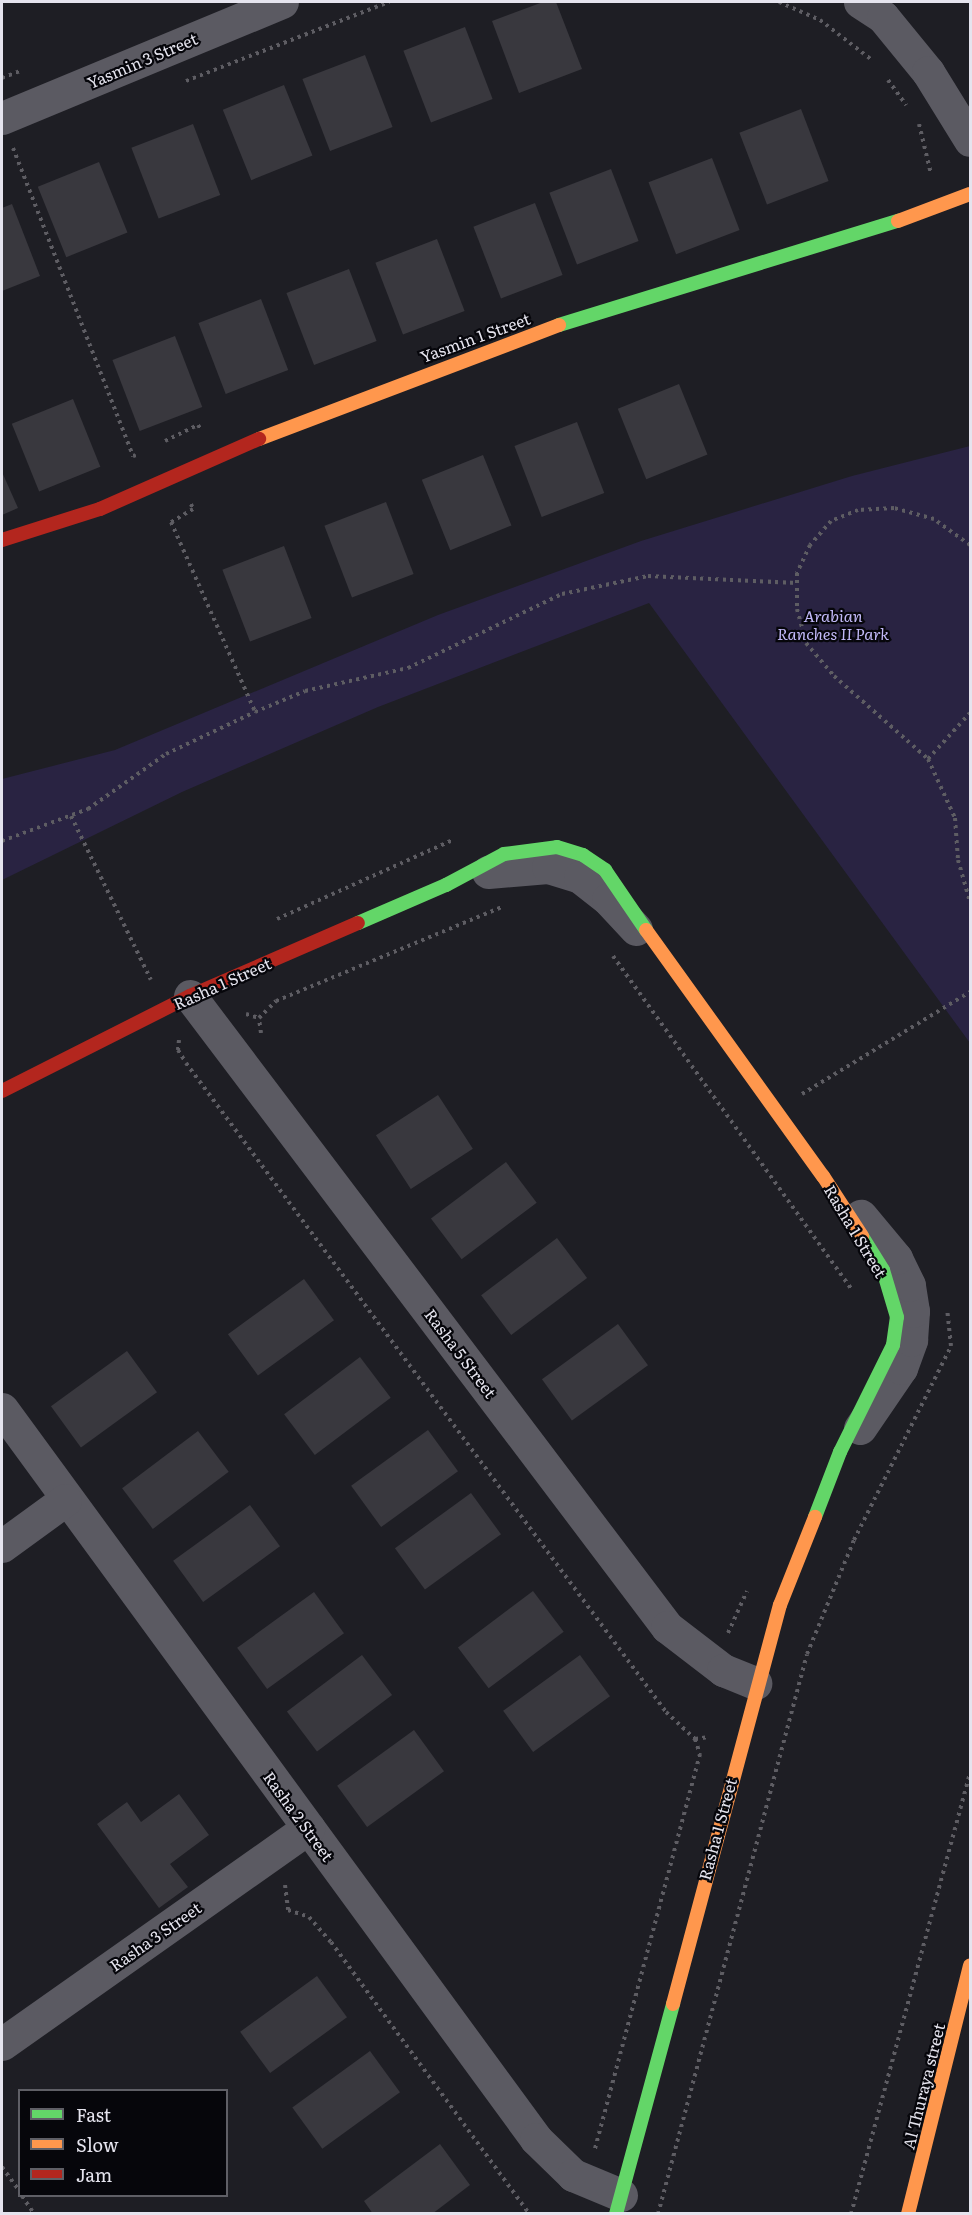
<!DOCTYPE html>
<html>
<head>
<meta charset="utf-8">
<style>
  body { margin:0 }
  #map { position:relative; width:972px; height:2215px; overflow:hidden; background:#1e1e24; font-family:Literata,serif }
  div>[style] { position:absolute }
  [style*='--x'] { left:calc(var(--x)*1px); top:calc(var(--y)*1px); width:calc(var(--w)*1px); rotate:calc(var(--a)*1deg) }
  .green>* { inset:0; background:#292342 }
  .building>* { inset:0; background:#39383e; transform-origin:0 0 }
  .path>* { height:4px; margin-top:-2px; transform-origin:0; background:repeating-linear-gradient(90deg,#5e5d63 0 3px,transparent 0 7.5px) }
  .street>* { height:33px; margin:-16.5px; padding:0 16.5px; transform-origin:16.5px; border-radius:16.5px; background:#5b5a62 }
  .fast>* { height:14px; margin:-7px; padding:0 7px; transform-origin:7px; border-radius:7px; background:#63d668 }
  .slow>* { height:14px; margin:-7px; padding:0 7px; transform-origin:7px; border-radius:7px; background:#ff974d }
  .jam>* { height:14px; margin:-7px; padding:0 7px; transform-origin:7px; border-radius:7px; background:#b3261e }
  span { translate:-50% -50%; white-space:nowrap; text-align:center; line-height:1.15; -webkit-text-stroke:4.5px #06060b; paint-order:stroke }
  .street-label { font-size:16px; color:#e5e4ee }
  .park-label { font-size:16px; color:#c2b9f8; font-style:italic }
  .frame { position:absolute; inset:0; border:3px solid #e5e4ee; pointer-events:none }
  .legend { position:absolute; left:18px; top:2089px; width:210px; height:108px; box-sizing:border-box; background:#06060b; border:2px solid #5f5f66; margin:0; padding:8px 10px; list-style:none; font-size:18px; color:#e5e4ee }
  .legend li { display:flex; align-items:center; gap:12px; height:30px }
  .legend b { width:30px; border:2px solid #5f5f66 }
</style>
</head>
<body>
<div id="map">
  <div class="green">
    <i style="clip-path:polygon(970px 446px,970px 1043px,649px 603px,378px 707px,182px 792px,2px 880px,2px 779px,115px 750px,438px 615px,641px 541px,852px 476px)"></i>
  </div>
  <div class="building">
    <i style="clip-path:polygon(543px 2px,556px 2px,582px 69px,519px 93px,492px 21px)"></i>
    <i style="left:465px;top:27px;width:77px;height:66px;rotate:69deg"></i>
    <i style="left:365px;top:55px;width:77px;height:67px;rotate:69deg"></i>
    <i style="left:284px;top:85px;width:76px;height:66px;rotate:68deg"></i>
    <i style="left:801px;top:109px;width:77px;height:66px;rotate:69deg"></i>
    <i style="left:193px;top:124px;width:76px;height:66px;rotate:69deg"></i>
    <i style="left:712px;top:158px;width:77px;height:68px;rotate:69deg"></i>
    <i style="left:99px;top:162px;width:76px;height:66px;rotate:68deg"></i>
    <i style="left:611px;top:169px;width:77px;height:66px;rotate:69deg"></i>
    <i style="left:535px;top:203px;width:77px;height:66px;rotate:69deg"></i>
    <i style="clip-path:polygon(12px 204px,40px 276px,2px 291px,2px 208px)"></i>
    <i style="left:437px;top:239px;width:77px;height:66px;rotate:69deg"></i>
    <i style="left:349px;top:269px;width:77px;height:67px;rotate:69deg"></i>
    <i style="left:261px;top:299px;width:76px;height:67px;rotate:69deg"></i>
    <i style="left:175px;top:336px;width:76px;height:67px;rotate:69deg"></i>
    <i style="left:679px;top:384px;width:76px;height:66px;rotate:68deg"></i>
    <i style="left:73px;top:399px;width:73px;height:66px;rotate:68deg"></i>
    <i style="left:577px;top:422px;width:76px;height:67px;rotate:69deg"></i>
    <i style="left:483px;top:455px;width:76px;height:66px;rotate:68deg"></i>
    <i style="clip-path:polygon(2px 472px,18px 508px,2px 515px)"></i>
    <i style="left:386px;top:502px;width:77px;height:66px;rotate:69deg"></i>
    <i style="left:284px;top:546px;width:77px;height:66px;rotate:69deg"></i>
    <i style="left:438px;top:1095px;width:64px;height:74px;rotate:57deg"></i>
    <i style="left:506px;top:1162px;width:51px;height:94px;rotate:53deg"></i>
    <i style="left:557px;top:1238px;width:50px;height:95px;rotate:53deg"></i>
    <i style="left:304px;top:1279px;width:51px;height:94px;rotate:54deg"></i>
    <i style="left:618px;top:1324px;width:51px;height:94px;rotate:54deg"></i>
    <i style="left:127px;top:1351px;width:51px;height:94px;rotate:54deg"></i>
    <i style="left:360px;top:1357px;width:51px;height:95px;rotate:53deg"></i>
    <i style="left:428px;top:1430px;width:51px;height:95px;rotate:54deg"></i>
    <i style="left:198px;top:1431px;width:51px;height:95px;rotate:53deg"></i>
    <i style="left:471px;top:1493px;width:51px;height:94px;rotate:54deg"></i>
    <i style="left:250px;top:1505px;width:51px;height:95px;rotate:54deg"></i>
    <i style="left:533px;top:1591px;width:51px;height:94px;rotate:53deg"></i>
    <i style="left:314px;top:1592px;width:51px;height:95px;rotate:54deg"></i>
    <i style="left:362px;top:1655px;width:50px;height:94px;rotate:53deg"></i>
    <i style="left:580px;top:1655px;width:51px;height:95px;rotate:54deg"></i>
    <i style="left:414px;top:1730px;width:51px;height:95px;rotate:54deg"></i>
    <i style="clip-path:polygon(179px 1794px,209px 1835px,170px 1864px,188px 1887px,159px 1908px,97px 1824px,127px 1802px,141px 1822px)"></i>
    <i style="left:317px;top:1976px;width:51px;height:95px;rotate:54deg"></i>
    <i style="left:370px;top:2051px;width:51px;height:96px;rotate:54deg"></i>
    <i style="clip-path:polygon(440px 2144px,470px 2185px,432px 2214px,373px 2214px,364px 2201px)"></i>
  </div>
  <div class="path">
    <i style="--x:779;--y:2;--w:45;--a:23.7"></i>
    <i style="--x:820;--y:20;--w:66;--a:37.6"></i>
    <i style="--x:2;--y:78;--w:19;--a:-21"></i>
    <i style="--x:888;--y:80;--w:31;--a:54"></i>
    <i style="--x:186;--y:81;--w:218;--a:-21.3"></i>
    <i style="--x:919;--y:124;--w:51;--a:76.5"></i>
    <i style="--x:13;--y:148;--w:331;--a:68.7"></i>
    <i style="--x:133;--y:456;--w:3;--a:-18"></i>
    <i style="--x:165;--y:441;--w:37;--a:-26"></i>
    <i style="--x:198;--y:425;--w:4;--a:56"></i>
    <i style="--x:191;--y:504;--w:5;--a:68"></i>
    <i style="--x:193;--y:509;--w:26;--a:149"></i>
    <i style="--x:171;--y:522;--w:208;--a:66.1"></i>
    <i style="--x:970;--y:545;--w:44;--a:-144.2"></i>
    <i style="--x:934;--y:519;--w:41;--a:-164.6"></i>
    <i style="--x:894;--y:508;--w:36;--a:177"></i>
    <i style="--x:858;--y:510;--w:29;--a:158"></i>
    <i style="--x:831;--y:521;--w:32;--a:131"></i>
    <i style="--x:810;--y:545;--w:31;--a:115"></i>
    <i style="--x:797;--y:573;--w:36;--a:90"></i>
    <i style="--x:797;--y:609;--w:35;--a:75"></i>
    <i style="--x:806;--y:643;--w:43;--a:49.7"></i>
    <i style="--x:834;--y:676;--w:125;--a:41.4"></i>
    <i style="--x:928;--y:759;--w:65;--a:65.4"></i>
    <i style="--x:955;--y:818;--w:42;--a:85.9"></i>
    <i style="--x:958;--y:860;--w:44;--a:74.1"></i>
    <i style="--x:928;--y:759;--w:62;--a:-47.6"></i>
    <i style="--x:71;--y:816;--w:182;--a:64"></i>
    <i style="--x:2;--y:841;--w:92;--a:-20.4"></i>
    <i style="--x:88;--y:809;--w:95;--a:-35.2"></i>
    <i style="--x:166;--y:754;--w:98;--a:-25.3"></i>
    <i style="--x:255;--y:712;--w:54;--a:-22.8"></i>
    <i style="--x:305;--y:691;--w:106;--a:-12.6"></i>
    <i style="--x:408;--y:668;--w:171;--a:-25.7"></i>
    <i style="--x:562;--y:594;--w:88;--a:-11.8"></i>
    <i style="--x:648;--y:576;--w:149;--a:2.7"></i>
    <i style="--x:277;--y:919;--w:193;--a:-24.2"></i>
    <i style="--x:613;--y:956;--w:412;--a:54.4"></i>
    <i style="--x:246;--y:1014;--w:14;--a:17"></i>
    <i style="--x:261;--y:1033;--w:15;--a:-98"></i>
    <i style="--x:259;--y:1018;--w:24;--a:-45"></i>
    <i style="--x:276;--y:1001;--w:247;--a:-22.6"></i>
    <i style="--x:179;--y:1040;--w:10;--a:96"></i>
    <i style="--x:178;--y:1050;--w:15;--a:58"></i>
    <i style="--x:186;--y:1063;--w:807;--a:53.51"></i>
    <i style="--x:666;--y:1712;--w:40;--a:43"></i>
    <i style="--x:695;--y:1739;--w:16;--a:72"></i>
    <i style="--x:700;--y:1754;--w:410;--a:104.9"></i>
    <i style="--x:802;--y:1094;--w:197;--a:-31.3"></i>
    <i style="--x:728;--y:1633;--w:46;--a:-65.7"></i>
    <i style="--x:695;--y:1739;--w:14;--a:-8"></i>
    <i style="--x:285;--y:1885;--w:25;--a:83"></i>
    <i style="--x:288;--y:1910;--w:22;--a:18"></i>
    <i style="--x:309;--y:1917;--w:33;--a:49"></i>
    <i style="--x:331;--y:1942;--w:336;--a:53.9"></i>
    <i style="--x:2;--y:2167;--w:31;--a:54"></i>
    <i style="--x:22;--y:2196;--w:22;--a:56"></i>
    <i style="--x:658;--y:2214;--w:579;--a:-75.1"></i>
    <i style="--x:807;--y:1654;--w:123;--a:-67.6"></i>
    <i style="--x:854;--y:1540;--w:217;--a:-63.4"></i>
    <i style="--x:951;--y:1346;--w:37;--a:-96"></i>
    <i style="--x:851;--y:2214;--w:456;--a:-74.9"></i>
  </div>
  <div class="street">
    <i style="--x:860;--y:2;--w:27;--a:33"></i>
    <i style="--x:883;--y:17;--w:71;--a:50.7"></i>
    <i style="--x:928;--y:72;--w:80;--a:58.3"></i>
    <i style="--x:2;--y:118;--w:303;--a:-22.5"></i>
    <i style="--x:488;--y:872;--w:60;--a:-4.8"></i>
    <i style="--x:548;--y:867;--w:34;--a:17"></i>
    <i style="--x:580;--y:877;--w:36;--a:38"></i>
    <i style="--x:608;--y:899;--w:41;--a:47"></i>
    <i style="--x:190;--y:996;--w:791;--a:52.91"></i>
    <i style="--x:667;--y:1627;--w:71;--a:37.5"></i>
    <i style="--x:723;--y:1670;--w:35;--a:22"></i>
    <i style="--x:2;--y:1409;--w:904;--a:53.81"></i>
    <i style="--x:536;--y:2139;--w:52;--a:44.2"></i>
    <i style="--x:573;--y:2175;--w:52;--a:22.6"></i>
    <i style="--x:860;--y:1428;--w:73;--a:-55.7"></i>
    <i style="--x:901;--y:1368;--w:30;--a:-70"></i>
    <i style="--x:911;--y:1340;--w:29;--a:-86"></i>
    <i style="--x:913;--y:1311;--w:26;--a:-99"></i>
    <i style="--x:909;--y:1285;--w:30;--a:-116"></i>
    <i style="--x:896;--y:1258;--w:55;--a:-129.8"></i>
    <i style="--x:2;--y:1546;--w:78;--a:-36.1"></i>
    <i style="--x:2;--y:2044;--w:375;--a:-35.2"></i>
  </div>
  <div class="fast">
    <i style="--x:559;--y:325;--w:355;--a:-17.1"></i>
    <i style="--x:358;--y:923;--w:96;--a:-23.4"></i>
    <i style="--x:446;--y:885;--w:66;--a:-28.1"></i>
    <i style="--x:504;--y:854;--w:53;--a:-7.5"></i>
    <i style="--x:557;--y:847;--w:27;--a:17"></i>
    <i style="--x:583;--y:855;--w:27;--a:34"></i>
    <i style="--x:605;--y:870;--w:73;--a:55.7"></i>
    <i style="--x:815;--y:1517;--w:70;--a:-69"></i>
    <i style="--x:840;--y:1452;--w:119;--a:-63.6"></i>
    <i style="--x:893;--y:1345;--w:28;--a:-82"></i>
    <i style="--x:897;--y:1317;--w:49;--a:-106.6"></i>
    <i style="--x:883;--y:1270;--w:40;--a:-122"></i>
    <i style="--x:616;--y:2214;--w:218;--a:-74.8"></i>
  </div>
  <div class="slow">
    <i style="--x:898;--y:221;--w:77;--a:-20.6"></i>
    <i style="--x:259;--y:439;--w:321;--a:-20.8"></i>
    <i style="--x:646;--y:930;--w:303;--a:54.3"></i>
    <i style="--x:823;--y:1176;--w:72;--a:57"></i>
    <i style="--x:673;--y:2004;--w:413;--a:-75"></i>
    <i style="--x:780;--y:1605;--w:95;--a:-68.3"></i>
    <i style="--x:908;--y:2214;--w:256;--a:-76"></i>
  </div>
  <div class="jam">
    <i style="--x:2;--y:540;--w:103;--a:-17.6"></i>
    <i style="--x:100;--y:509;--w:174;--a:-23.8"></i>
    <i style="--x:2;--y:1091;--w:211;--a:-26.8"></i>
    <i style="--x:190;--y:996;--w:183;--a:-23.5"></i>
  </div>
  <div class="street-label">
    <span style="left:142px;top:60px;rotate:-23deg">Yasmin 3 Street</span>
    <span style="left:475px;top:337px;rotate:-20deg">Yasmin 1 Street</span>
    <span style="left:222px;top:983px;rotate:-24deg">Rasha 1 Street</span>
    <span style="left:856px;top:1231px;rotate:59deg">Rasha 1 Street</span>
    <span style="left:461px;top:1353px;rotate:53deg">Rasha 5 Street</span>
    <span style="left:299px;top:1816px;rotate:54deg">Rasha 2 Street</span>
    <span style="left:717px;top:1829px;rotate:-75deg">Rasha 1 Street</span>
    <span style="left:155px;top:1936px;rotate:-35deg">Rasha 3 Street</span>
    <span style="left:923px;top:2086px;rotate:-76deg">Al Thuraya street</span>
  </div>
  <div class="park-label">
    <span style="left:833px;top:624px">Arabian<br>Ranches II Park</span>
  </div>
  <div class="frame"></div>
  <ul class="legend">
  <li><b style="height:8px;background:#63d668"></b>Fast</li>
  <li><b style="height:8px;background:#ff974d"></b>Slow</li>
  <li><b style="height:8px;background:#b3261e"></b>Jam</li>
  </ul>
</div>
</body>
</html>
